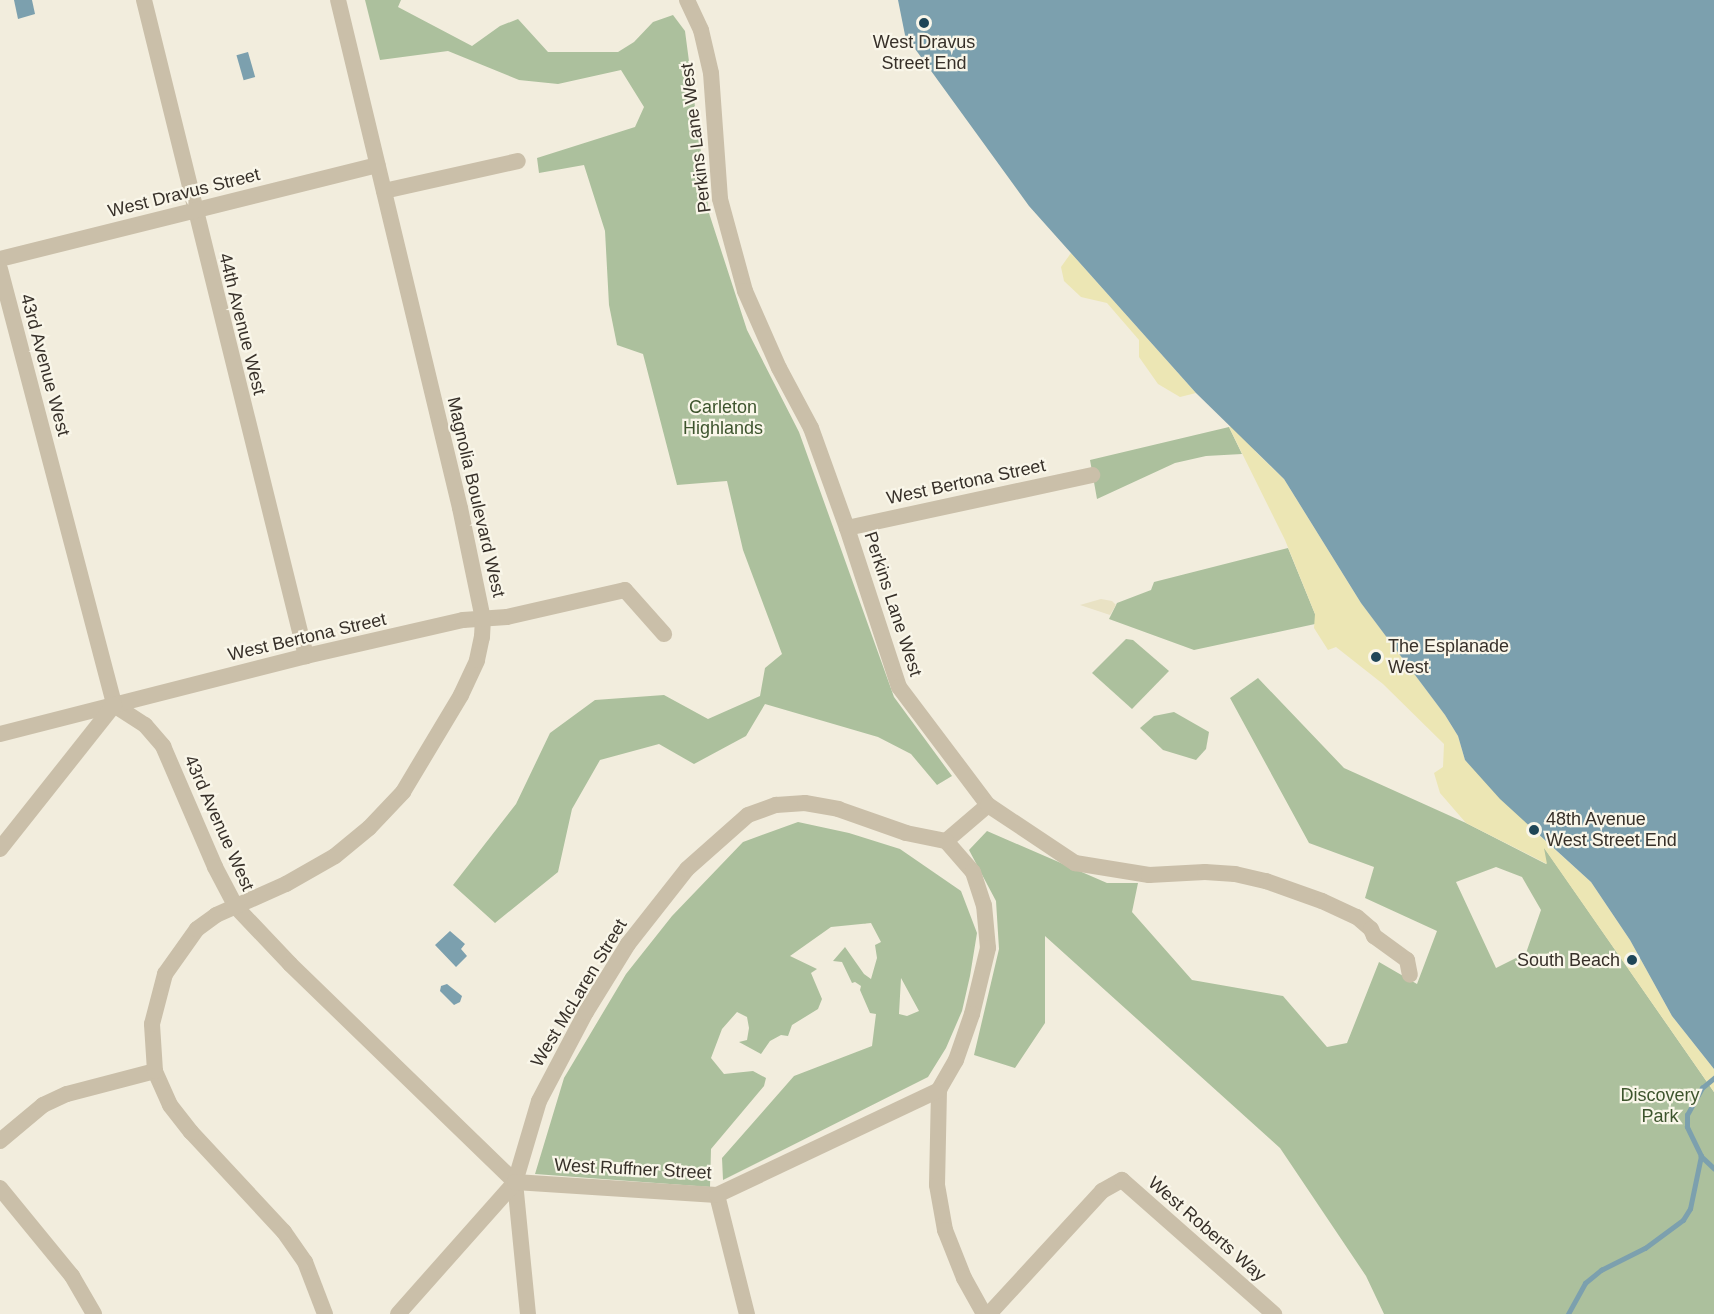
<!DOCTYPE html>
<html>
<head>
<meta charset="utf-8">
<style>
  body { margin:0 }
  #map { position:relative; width:1714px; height:1314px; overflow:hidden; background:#f2eddd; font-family:Arial,sans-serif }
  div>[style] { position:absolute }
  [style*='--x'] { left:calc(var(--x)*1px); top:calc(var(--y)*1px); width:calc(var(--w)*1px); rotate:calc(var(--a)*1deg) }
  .green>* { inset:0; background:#acc09d }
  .sand>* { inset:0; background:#ece6b4 }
  .plaza>* { inset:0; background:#e9e2c4 }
  .water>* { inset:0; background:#7ca0ae; transform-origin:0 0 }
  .stream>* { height:4.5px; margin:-2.25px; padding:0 2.25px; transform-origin:2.25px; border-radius:2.25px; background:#7ca0ae }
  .minor>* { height:16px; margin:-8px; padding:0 8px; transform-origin:8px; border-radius:8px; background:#cabfa9 }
  .dots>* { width:16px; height:16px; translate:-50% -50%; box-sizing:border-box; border:3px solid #f9f6e9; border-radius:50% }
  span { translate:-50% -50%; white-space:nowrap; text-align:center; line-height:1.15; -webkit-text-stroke:4.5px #f9f6e9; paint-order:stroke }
  .poi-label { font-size:18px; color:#373029 }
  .left { translate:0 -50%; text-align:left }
  .right { translate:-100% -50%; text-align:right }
  .street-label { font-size:18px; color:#373029 }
  .park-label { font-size:18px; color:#3d542d }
</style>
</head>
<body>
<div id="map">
  <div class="green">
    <i style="clip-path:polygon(365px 0,401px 0,398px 7px,472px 46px,500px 26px,518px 19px,548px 52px,618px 52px,634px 42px,653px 22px,673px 15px,685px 31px,709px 213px,747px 330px,799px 432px,894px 697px,952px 776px,937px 785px,911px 754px,878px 737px,765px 704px,746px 736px,694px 764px,659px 744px,600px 760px,572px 809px,558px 872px,495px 923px,453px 885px,516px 804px,550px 733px,595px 700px,664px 695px,708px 719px,760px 696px,765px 668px,782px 654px,743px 550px,727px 481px,677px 485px,643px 354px,617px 345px,609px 305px,605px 231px,584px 165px,539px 173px,537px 158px,635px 127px,644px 107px,621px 70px,558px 84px,519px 80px,448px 51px,380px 60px)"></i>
    <i style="clip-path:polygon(1229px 427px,1242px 454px,1206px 456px,1175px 463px,1097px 499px,1090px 460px)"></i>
    <i style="clip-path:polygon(1288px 548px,1315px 614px,1315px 624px,1194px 650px,1109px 619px,1117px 603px,1151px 590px,1154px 582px)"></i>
    <i style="clip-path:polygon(1126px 639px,1133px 640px,1169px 671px,1132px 709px,1092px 673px)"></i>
    <i style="clip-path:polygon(evenodd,1258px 678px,1344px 768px,1466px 823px,1546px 864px,1543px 846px,1714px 1092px,1714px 1314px,1384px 1314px,1366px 1276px,1280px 1148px,1045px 936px,1045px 1023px,1015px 1068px,974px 1055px,999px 949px,996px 901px,969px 850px,987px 831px,1107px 883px,1138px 883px,1132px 912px,1192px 980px,1283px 996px,1327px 1047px,1347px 1043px,1379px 962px,1417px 984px,1437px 931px,1365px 898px,1374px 867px,1309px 843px,1230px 698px,1258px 678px,1496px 867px,1522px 877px,1541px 910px,1526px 953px,1496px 968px,1456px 882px,1496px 867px)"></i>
    <i style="clip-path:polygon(1174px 712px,1209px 732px,1206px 749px,1196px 760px,1163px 750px,1140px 728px,1154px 716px)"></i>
    <i style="clip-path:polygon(evenodd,798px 822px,849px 833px,900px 849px,961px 891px,977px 933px,970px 976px,962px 1011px,946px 1048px,928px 1077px,723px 1180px,722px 1158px,794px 1076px,872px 1046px,876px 1014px,870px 1013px,860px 990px,861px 986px,855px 982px,852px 983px,842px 962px,833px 961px,845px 947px,864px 974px,871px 979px,877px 958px,875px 945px,881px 942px,871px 923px,831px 927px,790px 956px,817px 969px,811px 973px,822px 999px,818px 1009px,792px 1025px,788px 1036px,781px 1035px,770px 1041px,761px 1054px,739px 1042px,747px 1040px,749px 1028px,747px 1017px,737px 1012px,722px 1029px,711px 1058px,724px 1074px,753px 1071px,766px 1078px,764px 1086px,711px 1149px,710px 1187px,535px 1174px,564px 1078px,626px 974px,672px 916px,743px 842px,798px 822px,901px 978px,919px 1011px,907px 1016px,899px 1014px,901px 978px)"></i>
  </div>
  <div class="sand">
    <i style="clip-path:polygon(1071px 253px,1196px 393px,1180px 397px,1158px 384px,1139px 357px,1139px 340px,1107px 303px,1081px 297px,1064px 281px,1061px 267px)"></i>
    <i style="clip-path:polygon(1256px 420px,1255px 451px,1284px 479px,1361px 603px,1445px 715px,1458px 736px,1465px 760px,1541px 837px,1591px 882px,1630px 940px,1672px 1016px,1714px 1069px,1714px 1092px,1544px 848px,1547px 864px,1466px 823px,1440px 793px,1434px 773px,1443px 767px,1444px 744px,1383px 684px,1336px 647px,1328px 650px,1314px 628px,1315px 614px,1285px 540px,1229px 427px)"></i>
  </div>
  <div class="plaza">
    <i style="clip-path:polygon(1101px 599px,1112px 601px,1116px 605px,1110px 615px,1080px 605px)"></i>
  </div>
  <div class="water">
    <i style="clip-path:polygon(14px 0,32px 0,35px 14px,18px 19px)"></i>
    <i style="clip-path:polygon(898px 0,1714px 0,1714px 1069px,1672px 1016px,1630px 940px,1591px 882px,1500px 799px,1465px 760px,1458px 736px,1445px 715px,1361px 603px,1284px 479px,1196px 393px,1029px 206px,905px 35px)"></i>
    <i style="left:248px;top:52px;width:26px;height:12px;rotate:74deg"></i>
    <i style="clip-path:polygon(450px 931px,465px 944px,461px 949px,467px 956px,456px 967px,435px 945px)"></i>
    <i style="clip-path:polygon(447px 984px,462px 996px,460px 1002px,454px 1005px,440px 991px,441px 986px)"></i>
  </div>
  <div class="stream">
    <i style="--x:1701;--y:1156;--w:18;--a:43"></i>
    <i style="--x:1568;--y:1314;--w:35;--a:-61"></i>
    <i style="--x:1585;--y:1283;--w:21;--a:-39"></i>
    <i style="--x:1601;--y:1270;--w:49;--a:-26.6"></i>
    <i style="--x:1645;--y:1248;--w:47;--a:-36.4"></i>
    <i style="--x:1683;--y:1220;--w:13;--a:-58"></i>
    <i style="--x:1690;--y:1209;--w:54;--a:-78.3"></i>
    <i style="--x:1701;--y:1156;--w:32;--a:-116"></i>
    <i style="--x:1687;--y:1127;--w:12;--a:-90"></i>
    <i style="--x:1687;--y:1115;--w:31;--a:-61"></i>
    <i style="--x:1702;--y:1088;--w:16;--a:-40"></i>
  </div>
  <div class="minor">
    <i style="--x:144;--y:0;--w:676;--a:76.13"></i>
    <i style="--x:687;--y:0;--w:33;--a:65"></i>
    <i style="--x:701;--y:30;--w:44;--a:76.9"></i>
    <i style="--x:711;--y:73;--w:126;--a:85.9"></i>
    <i style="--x:720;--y:199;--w:95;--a:74.8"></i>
    <i style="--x:745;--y:291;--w:84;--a:66.2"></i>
    <i style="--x:779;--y:368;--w:68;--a:61.9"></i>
    <i style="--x:811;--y:428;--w:106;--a:70.2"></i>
    <i style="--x:847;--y:528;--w:167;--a:71.9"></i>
    <i style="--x:899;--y:687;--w:148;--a:53"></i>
    <i style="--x:988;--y:805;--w:55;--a:139.4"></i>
    <i style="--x:384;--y:191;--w:137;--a:-12.6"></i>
    <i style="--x:0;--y:259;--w:389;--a:-14"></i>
    <i style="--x:0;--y:269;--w:451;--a:75.3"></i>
    <i style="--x:114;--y:705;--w:37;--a:33"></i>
    <i style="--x:145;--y:725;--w:28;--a:49"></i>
    <i style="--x:163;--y:746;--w:132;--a:66.7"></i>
    <i style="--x:215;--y:867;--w:45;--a:62.3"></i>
    <i style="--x:236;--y:907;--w:79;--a:46.5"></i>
    <i style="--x:290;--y:964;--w:313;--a:44.1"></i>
    <i style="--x:515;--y:1182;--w:133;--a:84.4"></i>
    <i style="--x:847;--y:528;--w:251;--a:-12.2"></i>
    <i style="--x:0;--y:734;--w:316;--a:-14.3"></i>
    <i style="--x:306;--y:656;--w:161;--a:-12.9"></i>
    <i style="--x:463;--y:620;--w:44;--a:-3.9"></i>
    <i style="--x:507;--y:617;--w:121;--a:-12.9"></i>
    <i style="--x:625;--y:590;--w:59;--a:48.4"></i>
    <i style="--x:988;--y:805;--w:105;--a:33.7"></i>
    <i style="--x:1075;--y:863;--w:75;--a:9.2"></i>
    <i style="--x:1149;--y:875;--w:56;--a:-3.1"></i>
    <i style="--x:1205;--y:872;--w:30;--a:4"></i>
    <i style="--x:1235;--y:874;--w:32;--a:13"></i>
    <i style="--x:1266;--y:881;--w:59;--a:19.7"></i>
    <i style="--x:1322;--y:901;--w:38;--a:25"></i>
    <i style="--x:1357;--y:917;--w:18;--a:41"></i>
    <i style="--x:1371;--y:929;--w:8;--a:67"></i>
    <i style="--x:1374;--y:936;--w:41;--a:36"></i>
    <i style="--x:1407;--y:960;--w:15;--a:79"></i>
    <i style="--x:946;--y:841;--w:41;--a:48.9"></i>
    <i style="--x:973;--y:872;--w:35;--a:72"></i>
    <i style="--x:984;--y:905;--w:43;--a:84.7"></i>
    <i style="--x:988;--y:948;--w:68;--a:103.6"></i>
    <i style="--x:972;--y:1014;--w:49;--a:109.2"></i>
    <i style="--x:956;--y:1060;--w:34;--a:120"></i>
    <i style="--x:939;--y:1090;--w:95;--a:91.2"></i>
    <i style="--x:937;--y:1185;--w:46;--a:79.9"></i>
    <i style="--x:945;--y:1230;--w:52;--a:68.4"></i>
    <i style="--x:964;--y:1278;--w:41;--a:60.9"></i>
    <i style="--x:0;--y:849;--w:184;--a:-51.6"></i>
    <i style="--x:0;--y:1141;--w:56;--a:-39.9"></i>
    <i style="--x:43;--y:1105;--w:26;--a:-25"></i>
    <i style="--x:67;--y:1094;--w:91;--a:-14.6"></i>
    <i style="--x:515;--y:1182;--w:84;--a:-73.5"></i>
    <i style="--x:539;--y:1101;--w:101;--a:-62.2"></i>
    <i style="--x:586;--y:1012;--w:80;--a:-58.3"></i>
    <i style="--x:628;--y:944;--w:95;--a:-51.8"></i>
    <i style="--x:687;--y:869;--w:81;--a:-41.5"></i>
    <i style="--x:748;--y:815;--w:30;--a:-20"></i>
    <i style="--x:776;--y:805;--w:29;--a:-4"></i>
    <i style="--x:805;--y:803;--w:34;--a:10"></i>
    <i style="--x:838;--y:809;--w:72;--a:19.4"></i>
    <i style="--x:906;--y:833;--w:41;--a:11.3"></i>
    <i style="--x:0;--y:1188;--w:114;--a:50.7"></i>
    <i style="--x:72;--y:1276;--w:44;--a:59.9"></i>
    <i style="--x:717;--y:1195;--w:123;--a:75.9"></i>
    <i style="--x:325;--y:1314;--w:56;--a:-111"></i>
    <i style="--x:305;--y:1262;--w:37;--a:-125"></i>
    <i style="--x:284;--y:1232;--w:137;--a:-132.9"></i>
    <i style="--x:191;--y:1132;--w:34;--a:-128"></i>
    <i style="--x:170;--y:1105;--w:37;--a:-114"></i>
    <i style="--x:155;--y:1071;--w:47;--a:-93.7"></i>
    <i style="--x:152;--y:1024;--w:52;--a:-75.4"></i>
    <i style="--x:165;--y:974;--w:55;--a:-54.6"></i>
    <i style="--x:197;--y:929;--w:24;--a:-36"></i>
    <i style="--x:216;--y:915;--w:77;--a:-23.9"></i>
    <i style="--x:286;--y:884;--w:56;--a:-29.7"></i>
    <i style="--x:335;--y:856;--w:44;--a:-39.5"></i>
    <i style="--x:369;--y:828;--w:50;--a:-46.6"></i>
    <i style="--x:403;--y:792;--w:113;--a:-59.1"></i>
    <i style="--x:461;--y:695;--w:38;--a:-65"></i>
    <i style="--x:477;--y:660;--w:24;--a:-78"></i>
    <i style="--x:482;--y:637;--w:18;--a:-87"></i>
    <i style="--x:483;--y:619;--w:113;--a:-101.7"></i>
    <i style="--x:460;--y:508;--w:522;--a:-103.5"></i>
    <i style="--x:398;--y:1314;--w:176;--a:-48.4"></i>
    <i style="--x:515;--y:1182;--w:202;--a:3.7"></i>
    <i style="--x:717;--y:1195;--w:246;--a:-25.3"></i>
    <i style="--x:989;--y:1314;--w:167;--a:-47.4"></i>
    <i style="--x:1102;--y:1191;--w:23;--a:-29"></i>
    <i style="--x:1122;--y:1180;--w:203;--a:41.4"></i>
  </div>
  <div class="dots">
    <i style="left:924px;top:23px;background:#1f4657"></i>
    <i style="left:1376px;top:657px;background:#1f4657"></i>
    <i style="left:1534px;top:830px;background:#1f4657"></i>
    <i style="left:1632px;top:960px;background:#1f4657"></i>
  </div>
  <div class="poi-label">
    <span style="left:924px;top:53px">West Dravus<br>Street End</span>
    <span class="left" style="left:1388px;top:657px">The Esplanade<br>West</span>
    <span class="left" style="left:1546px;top:830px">48th Avenue<br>West Street End</span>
    <span class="right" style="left:1620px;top:960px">South Beach</span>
  </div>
  <div class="street-label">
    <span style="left:696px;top:138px;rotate:-97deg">Perkins Lane West</span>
    <span style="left:184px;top:193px;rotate:-14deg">West Dravus Street</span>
    <span style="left:242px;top:324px;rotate:76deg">44th Avenue West</span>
    <span style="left:45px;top:365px;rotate:75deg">43rd Avenue West</span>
    <span style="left:966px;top:482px;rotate:-12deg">West Bertona Street</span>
    <span style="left:476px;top:497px;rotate:77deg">Magnolia Boulevard West</span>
    <span style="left:893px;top:604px;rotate:72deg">Perkins Lane West</span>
    <span style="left:307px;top:637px;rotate:-13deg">West Bertona Street</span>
    <span style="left:219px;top:823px;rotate:66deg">43rd Avenue West</span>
    <span style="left:579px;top:993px;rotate:-59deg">West McLaren Street</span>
    <span style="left:633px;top:1169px;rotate:3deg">West Ruffner Street</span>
    <span style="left:1207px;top:1229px;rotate:41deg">West Roberts Way</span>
  </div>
  <div class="park-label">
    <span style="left:723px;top:418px">Carleton<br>Highlands</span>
    <span style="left:1660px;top:1106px">Discovery<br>Park</span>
  </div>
</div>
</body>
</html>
